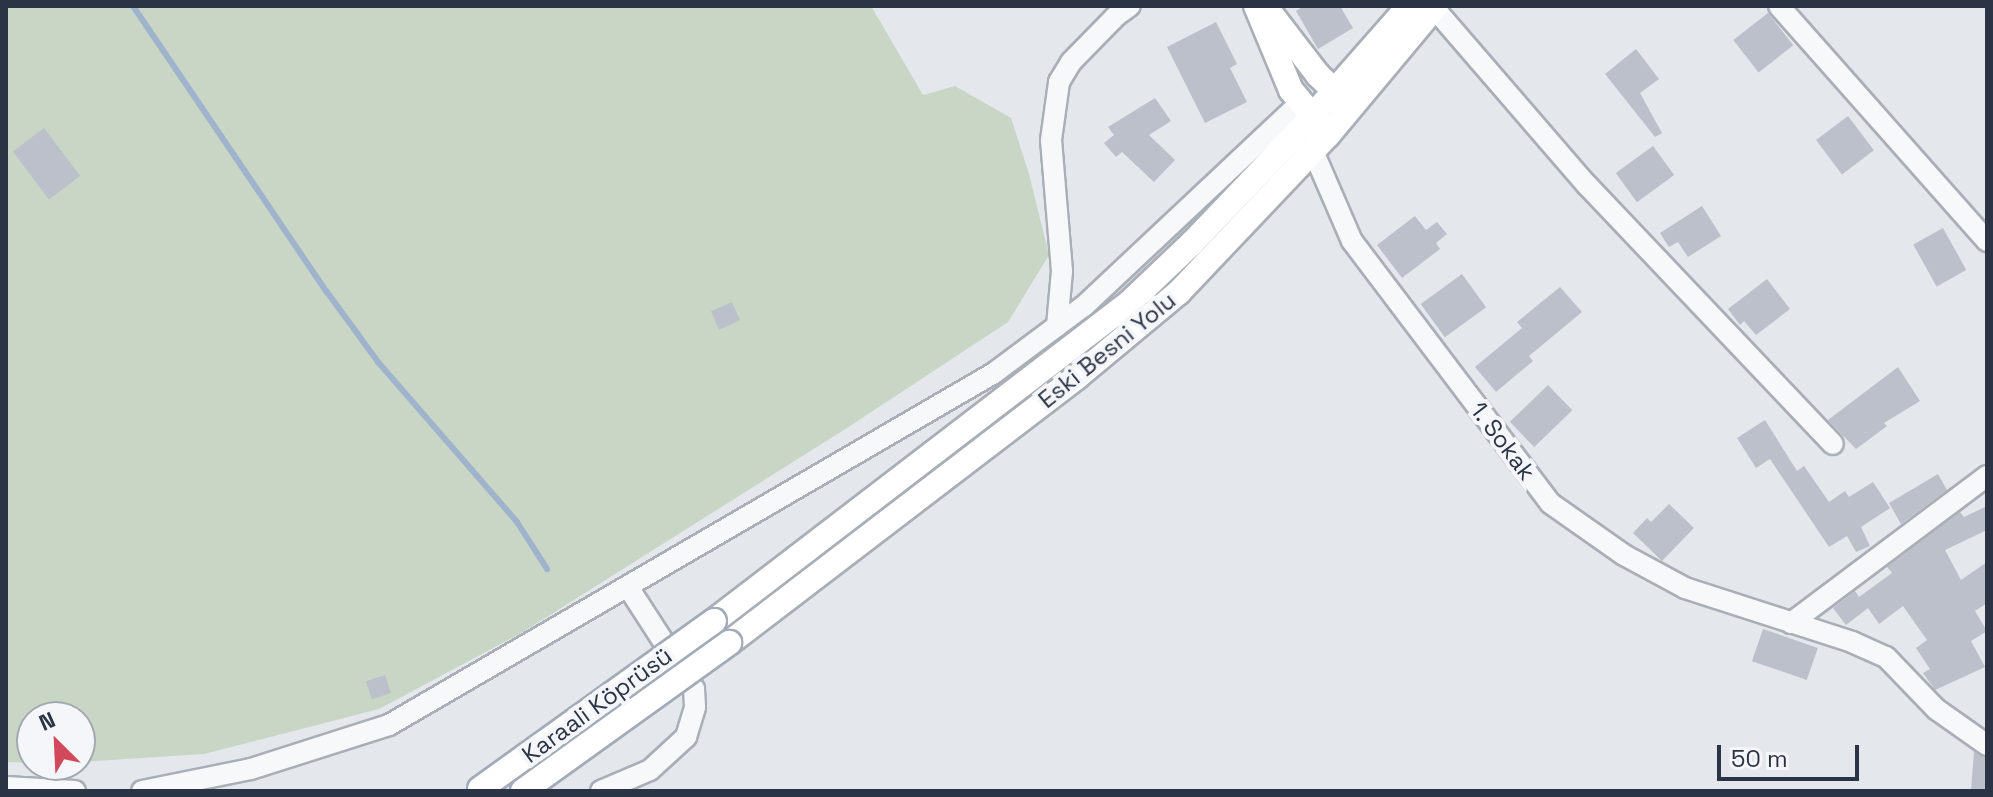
<!DOCTYPE html>
<html>
<head>
<meta charset="utf-8">
<style>
  body { margin:0 }
  #map { position:relative; width:1993px; height:797px; overflow:hidden; background:#e4e7ec; font-family:"Space Grotesk",sans-serif }
  div>[style] { position:absolute }
  [style*='--x'] { left:calc(var(--x)*1px); top:calc(var(--y)*1px); width:calc(var(--w)*1px); rotate:calc(var(--a)*1deg) }
  .green>* { inset:0; background:#c9d6c5 }
  .stream>* { height:6px; margin:-3px; padding:0 3px; transform-origin:3px; border-radius:3px; background:#9fb4cc }
  .building>* { inset:0; background:#bbc0ca; transform-origin:0 0 }
  .roads { filter:drop-shadow(2px 0 #a9aeb7) drop-shadow(-2px 0 #a9aeb7) drop-shadow(0 2px #a9aeb7) drop-shadow(0 -2px #a9aeb7) }
  .minor>* { height:20px; margin:-10px; padding:0 10px; transform-origin:10px; border-radius:10px; background:#f7f8fa }
  .major>* { height:24px; margin:-12px; padding:0 12px; transform-origin:12px; border-radius:12px; background:#fff }
  .bridges { filter:drop-shadow(2px 0 #a3abb8) drop-shadow(-2px 0 #a3abb8) drop-shadow(0 2px #a3abb8) drop-shadow(0 -2px #a3abb8) }
  .major-bridge>* { height:24px; margin:-12px; padding:0 12px; transform-origin:12px; border-radius:12px; background:#fff }
  span { translate:-50% -50%; white-space:nowrap; text-align:center; line-height:1.15; -webkit-text-stroke:8px #f4f6f9; paint-order:stroke }
  .street-label { font-size:24px; color:#2b3445 }
  .frame { position:absolute; inset:0; border:8px solid #2b3445; pointer-events:none }
  .north { position:absolute; left:16px; top:701px; width:80px; height:80px; box-sizing:border-box; background:#f4f6f9; border:2px solid #a4a8b1; border-radius:50%; rotate:336deg; font-size:22px; font-weight:700; line-height:32px; text-align:center; color:#2b3445 }
  .north::after { content:''; display:block; margin:auto; width:28px; height:36px; background:#d1495b; clip-path:polygon(50% 0,100% 100%,50% 72%,0 100%) }
  .scale { position:absolute; left:1717px; top:745px; width:142px; height:36px; box-sizing:border-box; border:4px solid #2b3445; border-top:0; padding-left:10px; font-size:24px; line-height:28px; white-space:nowrap; color:#2b3445; -webkit-text-stroke:6px #f4f6f9; paint-order:stroke }
</style>
</head>
<body>
<div id="map">
  <div class="green">
    <i style="clip-path:polygon(6px 6px,871px 6px,923px 95px,955px 86px,1011px 118px,1029px 174px,1049px 255px,1008px 322px,850px 426px,523px 632px,379px 709px,204px 754px,80px 762px,80px 717px,32px 717px,32px 763px,6px 762px)"></i>
  </div>
  <div class="stream">
    <i style="--x:133;--y:6;--w:346;--a:55.9"></i>
    <i style="--x:327;--y:292;--w:87;--a:53.9"></i>
    <i style="--x:378;--y:362;--w:212;--a:49"></i>
    <i style="--x:517;--y:522;--w:56;--a:57.4"></i>
  </div>
  <div class="building">
    <i style="clip-path:polygon(1304px 6px,1340px 6px,1353px 28px,1318px 49px,1296px 11px)"></i>
    <i style="left:1768px;top:13px;width:41px;height:44px;rotate:52deg"></i>
    <i style="clip-path:polygon(1216px 22px,1237px 64px,1230px 68px,1247px 102px,1205px 123px,1167px 47px)"></i>
    <i style="clip-path:polygon(1636px 49px,1659px 79px,1640px 93px,1662px 133px,1655px 137px,1605px 74px)"></i>
    <i style="clip-path:polygon(1155px 98px,1171px 121px,1149px 135px,1175px 160px,1154px 182px,1122px 152px,1116px 157px,1104px 143px,1114px 135px,1108px 127px)"></i>
    <i style="left:1848px;top:116px;width:43px;height:40px;rotate:53deg"></i>
    <i style="left:44px;top:128px;width:60px;height:39px;rotate:53deg"></i>
    <i style="left:1653px;top:146px;width:36px;height:46px;rotate:54deg"></i>
    <i style="clip-path:polygon(1702px 206px,1721px 236px,1688px 257px,1678px 242px,1669px 247px,1660px 233px)"></i>
    <i style="clip-path:polygon(1415px 216px,1426px 230px,1437px 222px,1447px 234px,1436px 243px,1440px 249px,1402px 278px,1377px 245px)"></i>
    <i style="left:1943px;top:228px;width:48px;height:34px;rotate:61deg"></i>
    <i style="left:1462px;top:274px;width:41px;height:51px;rotate:54deg"></i>
    <i style="clip-path:polygon(1767px 279px,1790px 309px,1756px 335px,1744px 321px,1740px 325px,1728px 309px)"></i>
    <i style="clip-path:polygon(1560px 287px,1582px 312px,1529px 356px,1533px 361px,1496px 392px,1475px 367px,1522px 328px,1517px 322px)"></i>
    <i style="left:732px;top:302px;width:20px;height:23px;rotate:66deg"></i>
    <i style="clip-path:polygon(1898px 367px,1920px 401px,1884px 423px,1887px 426px,1856px 449px,1828px 420px)"></i>
    <i style="left:1548px;top:385px;width:35px;height:53px;rotate:46deg"></i>
    <i style="clip-path:polygon(1765px 420px,1797px 471px,1804px 466px,1829px 502px,1845px 491px,1849px 497px,1873px 482px,1890px 508px,1861px 527px,1870px 546px,1856px 552px,1847px 536px,1829px 547px,1770px 459px,1756px 468px,1737px 438px)"></i>
    <i style="clip-path:polygon(1938px 474px,1947px 490px,1901px 524px,1889px 503px)"></i>
    <i style="clip-path:polygon(1669px 504px,1694px 528px,1662px 561px,1633px 533px,1647px 518px,1651px 522px)"></i>
    <i style="clip-path:polygon(1987px 506px,1987px 530px,1945px 550px,1961px 580px,1987px 562px,1987px 603px,1975px 611px,1987px 631px,1971px 641px,1985px 667px,1935px 690px,1923px 673px,1930px 669px,1916px 648px,1927px 640px,1903px 606px,1879px 624px,1868px 608px,1846px 625px,1833px 608px,1855px 591px,1859px 597px,1892px 573px,1887px 567px,1960px 512px,1964px 517px)"></i>
    <i style="left:1763px;top:629px;width:58px;height:34px;rotate:19deg"></i>
    <i style="left:385px;top:675px;width:19px;height:20px;rotate:72deg"></i>
    <i style="clip-path:polygon(1974px 752px,1987px 758px,1987px 791px,1971px 791px)"></i>
  </div>
  <div class="roads">
    <div class="minor">
      <i style="--x:1779;--y:6;--w:314;--a:48.5"></i>
      <i style="--x:1434;--y:8;--w:234;--a:49.2"></i>
      <i style="--x:1587;--y:185;--w:357;--a:46.5"></i>
      <i style="--x:1313;--y:151;--w:98;--a:66.6"></i>
      <i style="--x:1352;--y:241;--w:328;--a:52.9"></i>
      <i style="--x:1550;--y:503;--w:90;--a:35.1"></i>
      <i style="--x:1624;--y:555;--w:69;--a:28.4"></i>
      <i style="--x:1685;--y:588;--w:176;--a:17.9"></i>
      <i style="--x:1852;--y:642;--w:37;--a:24"></i>
      <i style="--x:1886;--y:657;--w:72;--a:46.1"></i>
      <i style="--x:1936;--y:709;--w:62;--a:35.2"></i>
      <i style="--x:1057;--y:326;--w:55;--a:-84.8"></i>
      <i style="--x:1062;--y:271;--w:131;--a:-94.8"></i>
      <i style="--x:1051;--y:140;--w:59;--a:-82.1"></i>
      <i style="--x:1059;--y:82;--w:23;--a:-59"></i>
      <i style="--x:1071;--y:62;--w:64;--a:-45.6"></i>
      <i style="--x:1116;--y:16;--w:17;--a:-36"></i>
      <i style="--x:1791;--y:623;--w:245;--a:-36.9"></i>
      <i style="--x:6;--y:787;--w:69;--a:3.3"></i>
      <i style="--x:142;--y:791;--w:111;--a:-11.4"></i>
      <i style="--x:251;--y:769;--w:145;--a:-17.7"></i>
      <i style="--x:389;--y:725;--w:700;--a:-30.19"></i>
      <i style="--x:994;--y:373;--w:112;--a:-36.7"></i>
      <i style="--x:1084;--y:306;--w:298;--a:-43.2"></i>
      <i style="--x:601;--y:791;--w:53;--a:-23.2"></i>
      <i style="--x:650;--y:770;--w:49;--a:-42.5"></i>
      <i style="--x:686;--y:737;--w:31;--a:-73"></i>
      <i style="--x:695;--y:707;--w:18;--a:-93"></i>
      <i style="--x:694;--y:689;--w:121;--a:-122.9"></i>
    </div>
    <div class="major">
      <i style="--x:1256;--y:6;--w:91;--a:67.4"></i>
      <i style="--x:1291;--y:90;--w:47;--a:50.2"></i>
      <i style="--x:1265;--y:6;--w:87;--a:52.5"></i>
      <i style="--x:1318;--y:75;--w:36;--a:44"></i>
      <i style="--x:714;--y:621;--w:524;--a:-37.48"></i>
      <i style="--x:1130;--y:302;--w:86;--a:-43.6"></i>
      <i style="--x:1192;--y:243;--w:158;--a:-46.3"></i>
      <i style="--x:1301;--y:129;--w:164;--a:-48.7"></i>
      <i style="--x:729;--y:643;--w:439;--a:-37.4"></i>
      <i style="--x:1078;--y:376;--w:131;--a:-39.7"></i>
      <i style="--x:1179;--y:292;--w:216;--a:-46.5"></i>
      <i style="--x:1328;--y:135;--w:168;--a:-50.1"></i>
    </div>
  </div>
  <div class="bridges">
    <div class="major-bridge">
      <i style="--x:480;--y:789;--w:288;--a:-35.7"></i>
      <i style="--x:523;--y:791;--w:254;--a:-35.7"></i>
    </div>
  </div>
  <div class="street-label">
    <span style="left:1107px;top:350px;rotate:-39deg">Eski Besni Yolu</span>
    <span style="left:1503px;top:441px;rotate:53deg">1. Sokak</span>
    <span style="left:597px;top:705px;rotate:-36deg">Karaali Köprüsü</span>
  </div>
  <div class="frame"></div>
  <div class="north">N</div>
  <div class="scale">50 m</div>
</div>
</body>
</html>
